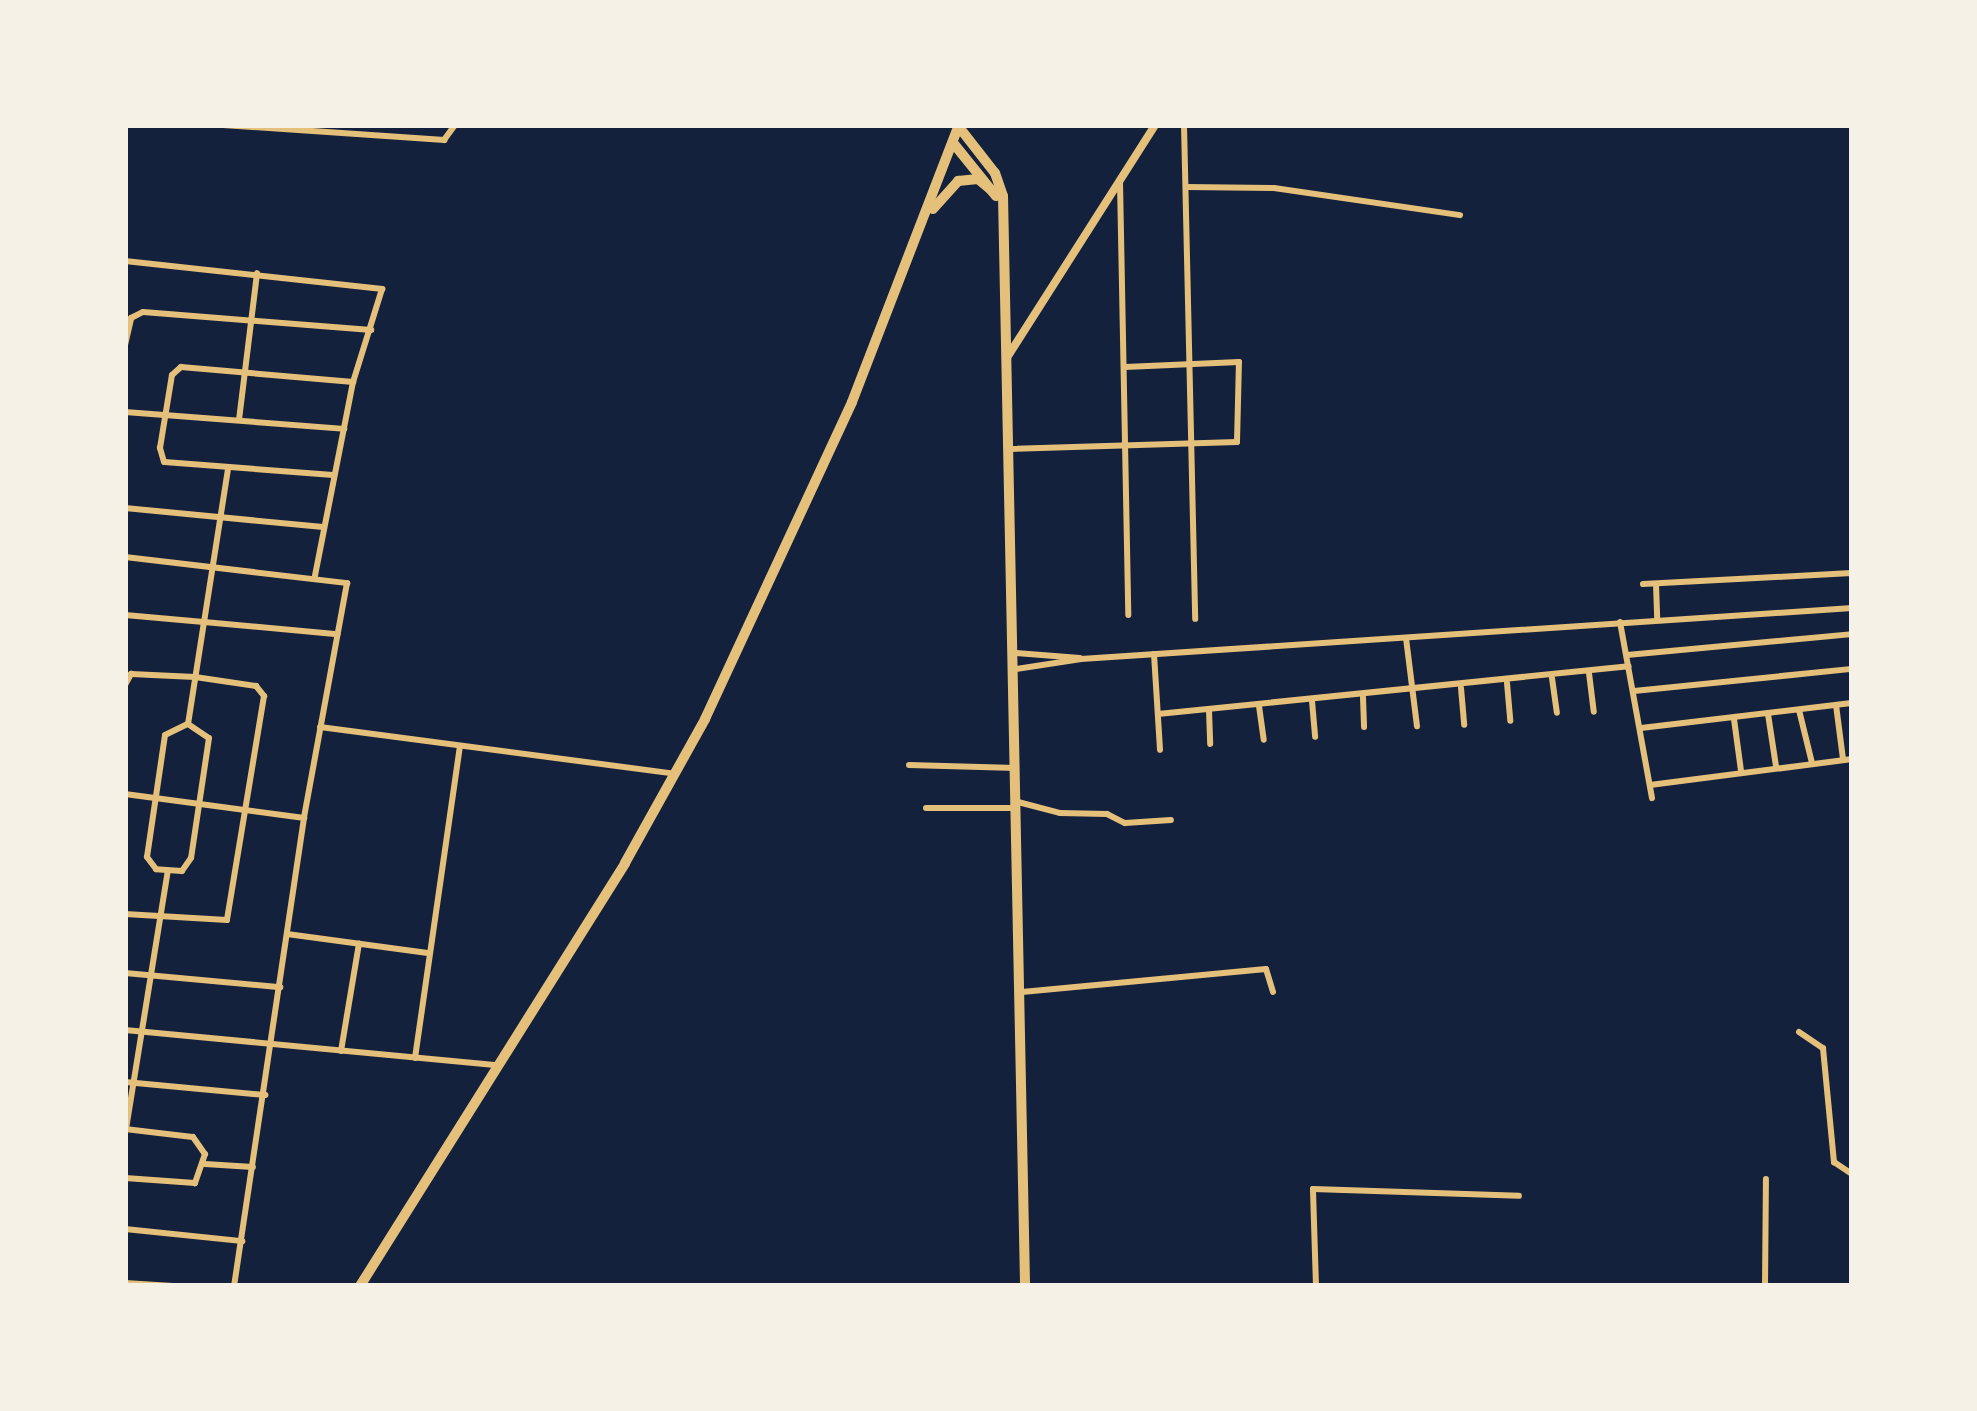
<!DOCTYPE html>
<html>
<head>
<meta charset="utf-8">
<style>
  body { margin:0 }
  #map { position:relative; width:1977px; height:1411px; overflow:hidden; background:#14213d; font-family:"Libre Baskerville",serif }
  div>[style] { position:absolute }
  [style*='--x'] { left:calc(var(--x)*1px); top:calc(var(--y)*1px); width:calc(var(--w)*1px); rotate:calc(var(--a)*1deg) }
  .minor>* { height:6px; margin:-3px; padding:0 3px; transform-origin:3px; border-radius:3px; background:#e5c07b }
  .tertiary>* { height:8px; margin:-4px; padding:0 4px; transform-origin:4px; border-radius:4px; background:#e5c07b }
  .primary>* { height:10px; margin:-5px; padding:0 5px; transform-origin:5px; border-radius:5px; background:#e5c07b }
  .trunk>* { height:10px; margin:-5px; padding:0 5px; transform-origin:5px; border-radius:5px; background:#e5c07b }
  span { translate:-50% -50%; white-space:nowrap; text-align:center; line-height:1.15; -webkit-text-stroke:10px #f6f1e7; paint-order:stroke }
  .frame { position:absolute; inset:0; border:128px solid #f6f1e7; pointer-events:none }
</style>
</head>
<body>
<div id="map">
  <div class="minor">
    <i style="--x:223;--y:125;--w:222;--a:3.9"></i>
    <i style="--x:444;--y:140;--w:19;--a:-54"></i>
    <i style="--x:1184;--y:125;--w:494;--a:88.7"></i>
    <i style="--x:1120;--y:182;--w:433;--a:88.9"></i>
    <i style="--x:1186;--y:187;--w:88;--a:0.7"></i>
    <i style="--x:1274;--y:188;--w:188;--a:8.3"></i>
    <i style="--x:125;--y:261;--w:259;--a:6.2"></i>
    <i style="--x:382;--y:289;--w:97;--a:107.3"></i>
    <i style="--x:353;--y:382;--w:198;--a:101.1"></i>
    <i style="--x:125;--y:345;--w:28;--a:-77"></i>
    <i style="--x:131;--y:318;--w:13;--a:-27"></i>
    <i style="--x:143;--y:312;--w:229;--a:4.5"></i>
    <i style="--x:125;--y:412;--w:220;--a:4.4"></i>
    <i style="--x:239;--y:420;--w:148;--a:-83"></i>
    <i style="--x:1011;--y:449;--w:226;--a:-1.8"></i>
    <i style="--x:1237;--y:442;--w:80;--a:-88.6"></i>
    <i style="--x:1239;--y:362;--w:114;--a:177.5"></i>
    <i style="--x:228;--y:469;--w:155;--a:98.9"></i>
    <i style="--x:204;--y:622;--w:134;--a:5.2"></i>
    <i style="--x:333;--y:475;--w:169;--a:-175.6"></i>
    <i style="--x:164;--y:462;--w:15;--a:-106"></i>
    <i style="--x:160;--y:448;--w:74;--a:-80.7"></i>
    <i style="--x:172;--y:375;--w:12;--a:-42"></i>
    <i style="--x:181;--y:367;--w:173;--a:5"></i>
    <i style="--x:125;--y:508;--w:199;--a:5.5"></i>
    <i style="--x:125;--y:557;--w:224;--a:6.7"></i>
    <i style="--x:347;--y:583;--w:239;--a:100.4"></i>
    <i style="--x:304;--y:818;--w:473;--a:98.5"></i>
    <i style="--x:1643;--y:584;--w:209;--a:-3"></i>
    <i style="--x:1656;--y:584;--w:35;--a:88"></i>
    <i style="--x:125;--y:615;--w:79;--a:5.1"></i>
    <i style="--x:204;--y:622;--w:103;--a:98.9"></i>
    <i style="--x:1620;--y:622;--w:179;--a:79.7"></i>
    <i style="--x:1406;--y:638;--w:89;--a:82.9"></i>
    <i style="--x:1016;--y:653;--w:64;--a:4.5"></i>
    <i style="--x:1154;--y:654;--w:96;--a:86.4"></i>
    <i style="--x:1627;--y:655;--w:226;--a:-5.3"></i>
    <i style="--x:1016;--y:669;--w:66;--a:-8.7"></i>
    <i style="--x:1081;--y:659;--w:773;--a:-3.78"></i>
    <i style="--x:1589;--y:673;--w:39;--a:83"></i>
    <i style="--x:1552;--y:678;--w:35;--a:82"></i>
    <i style="--x:1507;--y:683;--w:38;--a:85"></i>
    <i style="--x:125;--y:685;--w:13;--a:-61"></i>
    <i style="--x:131;--y:674;--w:64;--a:2.7"></i>
    <i style="--x:195;--y:677;--w:62;--a:8.4"></i>
    <i style="--x:256;--y:686;--w:13;--a:51"></i>
    <i style="--x:264;--y:696;--w:227;--a:99.4"></i>
    <i style="--x:227;--y:920;--w:102;--a:-176.6"></i>
    <i style="--x:1461;--y:688;--w:37;--a:85"></i>
    <i style="--x:1634;--y:691;--w:219;--a:-5.8"></i>
    <i style="--x:1363;--y:697;--w:30;--a:88"></i>
    <i style="--x:1312;--y:701;--w:36;--a:85"></i>
    <i style="--x:1836;--y:705;--w:54;--a:82.6"></i>
    <i style="--x:1259;--y:706;--w:34;--a:82"></i>
    <i style="--x:1209;--y:710;--w:34;--a:88"></i>
    <i style="--x:1799;--y:710;--w:55;--a:76.2"></i>
    <i style="--x:1158;--y:714;--w:473;--a:-5.8"></i>
    <i style="--x:1768;--y:714;--w:53;--a:81.3"></i>
    <i style="--x:1734;--y:719;--w:52;--a:82.3"></i>
    <i style="--x:188;--y:724;--w:25;--a:34"></i>
    <i style="--x:209;--y:738;--w:121;--a:98.5"></i>
    <i style="--x:191;--y:858;--w:16;--a:125"></i>
    <i style="--x:182;--y:871;--w:26;--a:-176"></i>
    <i style="--x:156;--y:869;--w:15;--a:-127"></i>
    <i style="--x:147;--y:857;--w:123;--a:-81.6"></i>
    <i style="--x:165;--y:735;--w:25;--a:-26"></i>
    <i style="--x:320;--y:727;--w:359;--a:7.5"></i>
    <i style="--x:1641;--y:728;--w:212;--a:-6.8"></i>
    <i style="--x:909;--y:765;--w:107;--a:1.6"></i>
    <i style="--x:1650;--y:785;--w:204;--a:-7.3"></i>
    <i style="--x:125;--y:794;--w:181;--a:7.6"></i>
    <i style="--x:1018;--y:802;--w:43;--a:14.7"></i>
    <i style="--x:1060;--y:813;--w:47;--a:1.2"></i>
    <i style="--x:1107;--y:814;--w:20;--a:27"></i>
    <i style="--x:1125;--y:823;--w:46;--a:-3.7"></i>
    <i style="--x:926;--y:808;--w:91;--a:0"></i>
    <i style="--x:287;--y:934;--w:142;--a:7.7"></i>
    <i style="--x:125;--y:973;--w:156;--a:5.2"></i>
    <i style="--x:1022;--y:992;--w:245;--a:-5.4"></i>
    <i style="--x:1266;--y:969;--w:24;--a:73"></i>
    <i style="--x:125;--y:1030;--w:374;--a:5.4"></i>
    <i style="--x:1799;--y:1032;--w:29;--a:34"></i>
    <i style="--x:1823;--y:1048;--w:115;--a:84.5"></i>
    <i style="--x:1834;--y:1162;--w:22;--a:34"></i>
    <i style="--x:341;--y:1051;--w:109;--a:-80.5"></i>
    <i style="--x:415;--y:1058;--w:315;--a:-81.8"></i>
    <i style="--x:125;--y:1082;--w:141;--a:5.3"></i>
    <i style="--x:125;--y:1129;--w:68;--a:6.7"></i>
    <i style="--x:193;--y:1137;--w:21;--a:55"></i>
    <i style="--x:205;--y:1154;--w:31;--a:109"></i>
    <i style="--x:195;--y:1183;--w:70;--a:-175.9"></i>
    <i style="--x:126;--y:1129;--w:261;--a:-80.8"></i>
    <i style="--x:205;--y:1164;--w:48;--a:3.6"></i>
    <i style="--x:125;--y:1229;--w:118;--a:5.9"></i>
    <i style="--x:125;--y:1283;--w:48;--a:3.6"></i>
    <i style="--x:1316;--y:1286;--w:97;--a:-91.8"></i>
    <i style="--x:1313;--y:1189;--w:206;--a:1.9"></i>
    <i style="--x:1765;--y:1286;--w:107;--a:-89.5"></i>
  </div>
  <div class="tertiary">
    <i style="--x:1008;--y:356;--w:274;--a:-57.5"></i>
  </div>
  <div class="primary">
    <i style="--x:959;--y:127;--w:58;--a:52"></i>
    <i style="--x:995;--y:173;--w:24;--a:71"></i>
    <i style="--x:1003;--y:196;--w:1090;--a:88.84"></i>
    <i style="--x:954;--y:144;--w:67;--a:51.1"></i>
  </div>
  <div class="trunk">
    <i style="--x:933;--y:209;--w:38;--a:-48"></i>
    <i style="--x:958;--y:181;--w:20;--a:-6"></i>
    <i style="--x:978;--y:179;--w:23;--a:40"></i>
    <i style="--x:360;--y:1286;--w:499;--a:-57.9"></i>
    <i style="--x:625;--y:863;--w:165;--a:-60.9"></i>
    <i style="--x:705;--y:719;--w:349;--a:-65.1"></i>
    <i style="--x:852;--y:402;--w:297;--a:-68.9"></i>
  </div>
  <div class="frame"></div>
</div>
</body>
</html>
